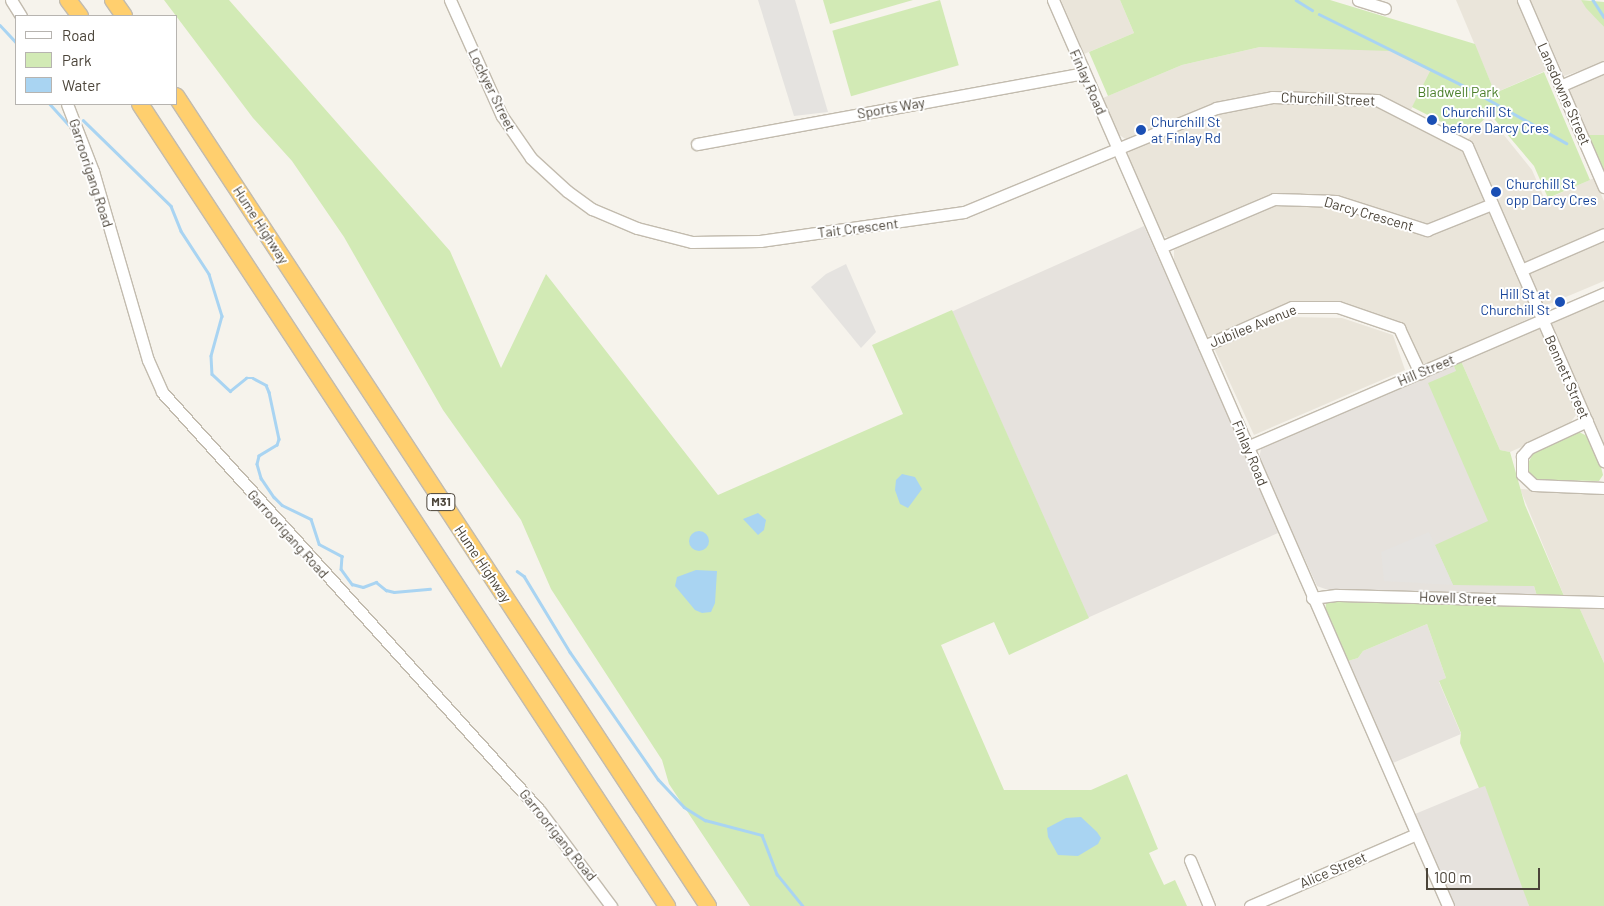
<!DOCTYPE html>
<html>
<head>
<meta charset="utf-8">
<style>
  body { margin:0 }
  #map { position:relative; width:1604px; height:906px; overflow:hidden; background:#f6f3ec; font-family:Barlow,sans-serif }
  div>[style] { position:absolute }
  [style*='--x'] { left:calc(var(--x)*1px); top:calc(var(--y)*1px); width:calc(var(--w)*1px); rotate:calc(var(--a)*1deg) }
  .residential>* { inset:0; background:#eae5da }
  .industrial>* { inset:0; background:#e6e2dd; transform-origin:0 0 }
  .green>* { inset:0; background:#d2eab5; transform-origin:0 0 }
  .parking>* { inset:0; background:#e5e3e0 }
  .water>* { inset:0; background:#a9d4f2 }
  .round { border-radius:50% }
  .stream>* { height:2.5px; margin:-1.25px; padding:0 1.25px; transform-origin:1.25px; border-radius:1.25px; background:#a9d4f2 }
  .roads { filter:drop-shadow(1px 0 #c2bbae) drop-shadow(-1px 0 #c2bbae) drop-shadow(0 1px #c2bbae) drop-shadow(0 -1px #c2bbae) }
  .minor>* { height:11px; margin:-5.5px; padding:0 5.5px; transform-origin:5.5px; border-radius:5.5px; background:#fff }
  .highway>* { height:16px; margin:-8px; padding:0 8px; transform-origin:8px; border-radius:8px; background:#ffcf6e }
  .dots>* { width:14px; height:14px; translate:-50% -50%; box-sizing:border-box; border:2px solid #fff; border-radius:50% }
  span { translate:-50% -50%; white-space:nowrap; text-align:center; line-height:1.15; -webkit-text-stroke:4px #fff; paint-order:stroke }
  .shield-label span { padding:1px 4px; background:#fff; border:1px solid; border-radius:4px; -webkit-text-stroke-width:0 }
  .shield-label { font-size:12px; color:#4b4439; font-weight:700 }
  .street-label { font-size:14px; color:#4b4439 }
  .park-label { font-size:14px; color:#4a7f2a }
  .transit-label { font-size:14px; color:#164399 }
  .left { translate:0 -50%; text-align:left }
  .right { translate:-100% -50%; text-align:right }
  .legend { position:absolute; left:15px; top:15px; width:162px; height:90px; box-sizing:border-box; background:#fff; border:1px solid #b7b4b0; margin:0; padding:6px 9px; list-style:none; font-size:15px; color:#4b4439 }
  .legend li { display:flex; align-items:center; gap:10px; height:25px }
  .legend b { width:25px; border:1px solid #b7b4b0 }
  .scale { position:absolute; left:1426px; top:868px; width:114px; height:22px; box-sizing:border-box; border:2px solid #4b4439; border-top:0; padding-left:6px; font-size:15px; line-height:18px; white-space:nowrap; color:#4b4439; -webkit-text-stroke:4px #fff; paint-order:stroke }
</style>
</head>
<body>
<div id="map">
  <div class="residential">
    <i style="clip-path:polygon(1061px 0,1120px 0,1134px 33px,1084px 54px)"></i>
    <i style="clip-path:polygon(1456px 0,1517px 0,1547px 70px,1495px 93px)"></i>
    <i style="clip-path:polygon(1530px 0,1581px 0,1604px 27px,1604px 63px,1564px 76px)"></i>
    <i style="clip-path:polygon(1260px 47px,1369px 48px,1391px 51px,1430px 71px,1410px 112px,1382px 98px,1268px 93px,1127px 140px,1118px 134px,1103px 98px,1182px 65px)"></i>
    <i style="clip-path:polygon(1604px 71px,1604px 135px,1588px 135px,1569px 90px)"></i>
    <i style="clip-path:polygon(1261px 102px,1373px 103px,1462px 145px,1486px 197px,1485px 202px,1433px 226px,1281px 194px,1170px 239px,1162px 235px,1128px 158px,1129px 148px,1195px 118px)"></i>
    <i style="clip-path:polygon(1491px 119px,1532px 170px,1545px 200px,1594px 178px,1604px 201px,1604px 231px,1524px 266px,1468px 139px)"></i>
    <i style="clip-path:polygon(1323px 203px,1422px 232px,1489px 211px,1535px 316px,1426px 364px,1420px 362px,1405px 330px,1299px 302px,1212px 338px,1206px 335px,1174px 262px,1174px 249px,1270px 204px)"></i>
    <i style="clip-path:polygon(1604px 238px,1604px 281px,1542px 307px,1526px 272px)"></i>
    <i style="clip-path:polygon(1604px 299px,1604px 449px,1551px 325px,1558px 319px)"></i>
    <i style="clip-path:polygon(1291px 317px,1342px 318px,1393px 335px,1405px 370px,1254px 435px,1214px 348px)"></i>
    <i style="clip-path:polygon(1540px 328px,1576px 415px,1567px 427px,1510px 452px,1500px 450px,1461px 361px)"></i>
    <i style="clip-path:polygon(1520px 489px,1604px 494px,1604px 597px,1564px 596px)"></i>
    <i style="clip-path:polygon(1579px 607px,1604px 607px,1604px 663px,1582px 614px)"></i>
  </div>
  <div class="industrial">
    <i style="left:1144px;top:226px;width:335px;height:210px;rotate:66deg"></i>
    <i style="clip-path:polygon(1453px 364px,1490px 444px,1537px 596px,1328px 590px,1317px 586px,1259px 459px,1261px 449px)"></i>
    <i style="clip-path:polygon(1427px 624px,1446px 678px,1439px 682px,1461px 734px,1393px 763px,1348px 661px,1358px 658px,1363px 651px)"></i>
    <i style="clip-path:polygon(1485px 785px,1515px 862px,1529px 906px,1455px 906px,1415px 814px)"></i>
  </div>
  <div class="green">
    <i style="clip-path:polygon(164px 0,229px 0,450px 251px,501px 368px,546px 274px,718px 495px,903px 414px,872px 345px,952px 310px,1089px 618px,1009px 655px,994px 622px,941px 645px,1004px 790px,1091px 790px,1127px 774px,1158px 849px,1149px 853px,1164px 885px,1175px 880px,1187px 906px,750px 906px,669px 784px,662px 760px,551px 589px,521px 520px,443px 410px,344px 237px,292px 161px,253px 118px)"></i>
    <i style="clip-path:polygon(823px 0,913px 0,830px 24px)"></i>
    <i style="left:940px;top:0;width:68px;height:112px;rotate:74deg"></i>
    <i style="clip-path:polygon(1120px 0,1330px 0,1475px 44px,1495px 93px,1544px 72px,1590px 180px,1548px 198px,1534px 166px,1490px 114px,1467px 135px,1412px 107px,1430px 71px,1391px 51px,1260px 47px,1182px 65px,1108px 96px,1089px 52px,1134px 33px)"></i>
    <i style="clip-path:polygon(1581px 0,1604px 2px,1604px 27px,1586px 8px)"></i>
    <i style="clip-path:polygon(1588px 135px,1604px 135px,1604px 171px)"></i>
    <i style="clip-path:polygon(1461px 361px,1500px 450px,1510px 452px,1525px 505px,1564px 596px,1537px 596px,1534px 586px,1453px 585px,1435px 545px,1488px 521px,1428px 383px,1456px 371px,1453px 364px)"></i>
    <i style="clip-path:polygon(1579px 432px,1587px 436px,1601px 467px,1603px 475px,1599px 481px,1537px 480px,1530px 474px,1527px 465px,1534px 452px)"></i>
    <i style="clip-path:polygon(1332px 599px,1579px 607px,1604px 663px,1604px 906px,1529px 906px,1485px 786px,1479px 788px,1460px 743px,1461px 733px,1439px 681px,1446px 678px,1427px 624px,1363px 651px,1358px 658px,1348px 661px,1325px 613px,1326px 603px)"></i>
  </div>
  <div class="parking">
    <i style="clip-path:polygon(758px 0,795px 0,828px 112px,794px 116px)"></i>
    <i style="clip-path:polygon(846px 264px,876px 332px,861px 348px,811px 287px,826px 274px)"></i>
    <i style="clip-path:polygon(1429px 532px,1453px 585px,1384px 581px,1381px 552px)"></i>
  </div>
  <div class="water">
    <i style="clip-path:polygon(902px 474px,915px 477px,922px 489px,908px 508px,900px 504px,895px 490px,896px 480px)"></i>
    <i style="clip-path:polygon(758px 513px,766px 520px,764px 530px,758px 535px,743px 519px)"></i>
    <i class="round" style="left:689px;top:531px;width:20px;height:20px"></i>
    <i style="clip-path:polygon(696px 570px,717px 571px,715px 603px,711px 612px,702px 613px,695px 610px,675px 586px,677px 577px)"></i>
    <i style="clip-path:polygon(1081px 817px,1097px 832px,1101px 838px,1098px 844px,1078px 856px,1058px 855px,1048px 837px,1047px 828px,1066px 818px)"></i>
  </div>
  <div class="stream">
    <i style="--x:1296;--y:0;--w:19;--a:32"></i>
    <i style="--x:1593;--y:0;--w:20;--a:57"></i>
    <i style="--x:1319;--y:14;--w:164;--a:26.4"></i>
    <i style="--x:1466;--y:87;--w:115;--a:29.2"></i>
    <i style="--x:0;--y:25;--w:23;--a:47"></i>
    <i style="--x:50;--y:104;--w:28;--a:48"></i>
    <i style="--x:83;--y:120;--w:123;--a:44.3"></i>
    <i style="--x:171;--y:206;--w:27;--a:68"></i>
    <i style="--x:181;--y:231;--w:51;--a:56.9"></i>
    <i style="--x:209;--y:274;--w:44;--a:72.8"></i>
    <i style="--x:222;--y:316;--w:41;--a:105.4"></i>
    <i style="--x:211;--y:356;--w:18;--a:87"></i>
    <i style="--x:212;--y:374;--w:25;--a:43"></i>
    <i style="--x:230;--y:391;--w:21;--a:-39"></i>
    <i style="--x:246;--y:378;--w:7;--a:0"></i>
    <i style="--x:253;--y:378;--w:15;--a:28"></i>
    <i style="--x:266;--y:385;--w:8;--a:67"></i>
    <i style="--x:269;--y:392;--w:48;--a:78"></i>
    <i style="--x:279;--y:439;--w:6;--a:108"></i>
    <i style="--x:277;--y:445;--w:21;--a:149"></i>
    <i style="--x:259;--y:456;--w:8;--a:104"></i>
    <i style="--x:257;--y:464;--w:15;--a:74"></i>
    <i style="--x:261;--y:478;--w:23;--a:56"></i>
    <i style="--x:274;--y:497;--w:11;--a:45"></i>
    <i style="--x:282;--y:505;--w:32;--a:26"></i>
    <i style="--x:311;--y:519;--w:26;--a:72"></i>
    <i style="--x:319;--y:544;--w:26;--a:28"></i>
    <i style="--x:342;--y:556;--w:13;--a:94"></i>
    <i style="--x:341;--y:569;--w:19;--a:54"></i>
    <i style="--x:352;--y:584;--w:11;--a:15"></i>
    <i style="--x:363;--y:587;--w:14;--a:-21"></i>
    <i style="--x:376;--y:582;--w:13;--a:39"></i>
    <i style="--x:386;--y:590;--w:8;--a:14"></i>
    <i style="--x:394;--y:592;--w:36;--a:-5"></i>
    <i style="--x:517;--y:571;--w:9;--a:36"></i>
    <i style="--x:524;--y:576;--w:89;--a:58.8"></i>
    <i style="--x:570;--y:652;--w:155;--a:55.3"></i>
    <i style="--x:658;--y:779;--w:38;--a:47"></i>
    <i style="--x:684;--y:807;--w:25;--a:32"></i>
    <i style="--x:705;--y:820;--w:59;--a:14.7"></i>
    <i style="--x:762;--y:835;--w:42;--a:69"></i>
    <i style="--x:777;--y:874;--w:41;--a:50.9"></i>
  </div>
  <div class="roads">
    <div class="minor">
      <i style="--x:11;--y:0;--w:19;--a:58"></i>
      <i style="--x:450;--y:0;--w:127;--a:65.9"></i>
      <i style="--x:502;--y:116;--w:51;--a:55.4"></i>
      <i style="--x:531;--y:158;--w:49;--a:42.5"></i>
      <i style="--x:567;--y:191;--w:31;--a:36"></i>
      <i style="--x:592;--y:209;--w:49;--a:22.9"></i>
      <i style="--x:637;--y:228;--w:57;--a:14.3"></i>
      <i style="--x:692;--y:242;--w:68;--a:-0.8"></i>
      <i style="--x:760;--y:241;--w:206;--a:-8.1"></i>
      <i style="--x:964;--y:212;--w:273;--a:-22.4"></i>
      <i style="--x:1216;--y:108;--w:57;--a:-11.1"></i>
      <i style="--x:1272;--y:97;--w:105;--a:1.6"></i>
      <i style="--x:1377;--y:100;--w:101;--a:27.1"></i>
      <i style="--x:1467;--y:146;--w:344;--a:66.5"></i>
      <i style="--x:1053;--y:0;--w:988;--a:66.44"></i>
      <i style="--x:1358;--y:0;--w:28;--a:17"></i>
      <i style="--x:1523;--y:0;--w:204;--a:66.6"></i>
      <i style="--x:1560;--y:86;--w:48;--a:-23.4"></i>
      <i style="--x:67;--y:104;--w:72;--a:68.8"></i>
      <i style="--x:93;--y:171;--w:197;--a:73.8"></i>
      <i style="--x:148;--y:360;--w:35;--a:66"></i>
      <i style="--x:162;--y:392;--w:564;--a:47.94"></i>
      <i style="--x:540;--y:811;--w:119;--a:53.2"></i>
      <i style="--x:697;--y:144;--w:393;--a:-10.4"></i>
      <i style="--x:1161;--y:247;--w:123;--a:-23"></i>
      <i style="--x:1274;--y:199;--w:62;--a:1.8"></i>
      <i style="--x:1336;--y:201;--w:96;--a:17.7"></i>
      <i style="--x:1427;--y:230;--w:70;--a:-21.8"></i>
      <i style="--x:1521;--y:270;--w:90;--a:-23.4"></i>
      <i style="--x:1204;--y:346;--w:96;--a:-23.9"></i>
      <i style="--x:1292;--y:307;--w:46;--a:0"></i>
      <i style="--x:1338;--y:307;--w:65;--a:19"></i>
      <i style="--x:1399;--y:328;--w:50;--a:65"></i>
      <i style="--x:1587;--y:421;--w:64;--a:155"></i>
      <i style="--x:1529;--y:448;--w:11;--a:131"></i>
      <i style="--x:1522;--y:456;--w:18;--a:90"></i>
      <i style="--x:1522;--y:474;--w:16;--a:43"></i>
      <i style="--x:1534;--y:485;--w:70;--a:2.5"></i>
      <i style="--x:1247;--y:447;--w:389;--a:-23.3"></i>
      <i style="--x:1312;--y:598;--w:24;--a:-7"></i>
      <i style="--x:1336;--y:595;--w:268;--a:1.5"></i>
      <i style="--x:1190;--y:860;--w:50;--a:67.6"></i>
      <i style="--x:1250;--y:906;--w:181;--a:-23.4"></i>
    </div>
    <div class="highway">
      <i style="--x:68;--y:0;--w:20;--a:53"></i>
      <i style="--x:113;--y:0;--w:19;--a:55"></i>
      <i style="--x:176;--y:96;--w:969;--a:56.7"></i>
      <i style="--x:140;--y:104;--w:960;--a:56.69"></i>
    </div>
  </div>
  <div class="dots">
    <i style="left:1432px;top:120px;background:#1a4fb4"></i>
    <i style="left:1141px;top:130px;background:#1a4fb4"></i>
    <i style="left:1496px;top:192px;background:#1a4fb4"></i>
    <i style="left:1560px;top:302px;background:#1a4fb4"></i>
  </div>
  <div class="shield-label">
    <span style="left:441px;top:502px">M31</span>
  </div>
  <div class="street-label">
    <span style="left:1088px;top:82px;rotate:66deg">Finlay Road</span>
    <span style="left:492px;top:90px;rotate:64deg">Lockyer Street</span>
    <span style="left:1564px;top:94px;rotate:66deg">Lansdowne Street</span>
    <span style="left:1328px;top:99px;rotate:2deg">Churchill Street</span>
    <span style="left:891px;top:108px;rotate:-10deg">Sports Way</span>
    <span style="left:91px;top:173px;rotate:72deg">Garroorigang Road</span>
    <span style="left:1369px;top:214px;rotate:16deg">Darcy Crescent</span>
    <span style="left:261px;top:225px;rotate:57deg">Hume Highway</span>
    <span style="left:858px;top:228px;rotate:-7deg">Tait Crescent</span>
    <span style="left:1253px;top:326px;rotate:-22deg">Jubilee Avenue</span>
    <span style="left:1426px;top:370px;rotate:-23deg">Hill Street</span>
    <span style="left:1567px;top:377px;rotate:66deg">Bennett Street</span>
    <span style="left:1250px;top:453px;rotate:67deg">Finlay Road</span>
    <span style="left:288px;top:534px;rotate:48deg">Garroorigang Road</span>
    <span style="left:483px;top:564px;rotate:56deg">Hume Highway</span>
    <span style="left:1458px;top:598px;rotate:2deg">Hovell Street</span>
    <span style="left:558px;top:835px;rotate:51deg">Garroorigang Road</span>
    <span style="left:1333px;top:870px;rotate:-23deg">Alice Street</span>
  </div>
  <div class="park-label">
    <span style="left:1458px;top:92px">Bladwell Park</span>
  </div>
  <div class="transit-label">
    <span class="left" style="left:1442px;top:120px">Churchill St<br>before Darcy Cres</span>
    <span class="left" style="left:1151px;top:130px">Churchill St<br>at Finlay Rd</span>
    <span class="left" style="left:1506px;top:192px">Churchill St<br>opp Darcy Cres</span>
    <span class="right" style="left:1550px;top:302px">Hill St at<br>Churchill St</span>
  </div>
  <ul class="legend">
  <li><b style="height:6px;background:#fff"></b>Road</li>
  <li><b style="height:14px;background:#d2eab5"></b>Park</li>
  <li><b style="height:14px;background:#a9d4f2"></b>Water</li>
  </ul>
  <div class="scale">100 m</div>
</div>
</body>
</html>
